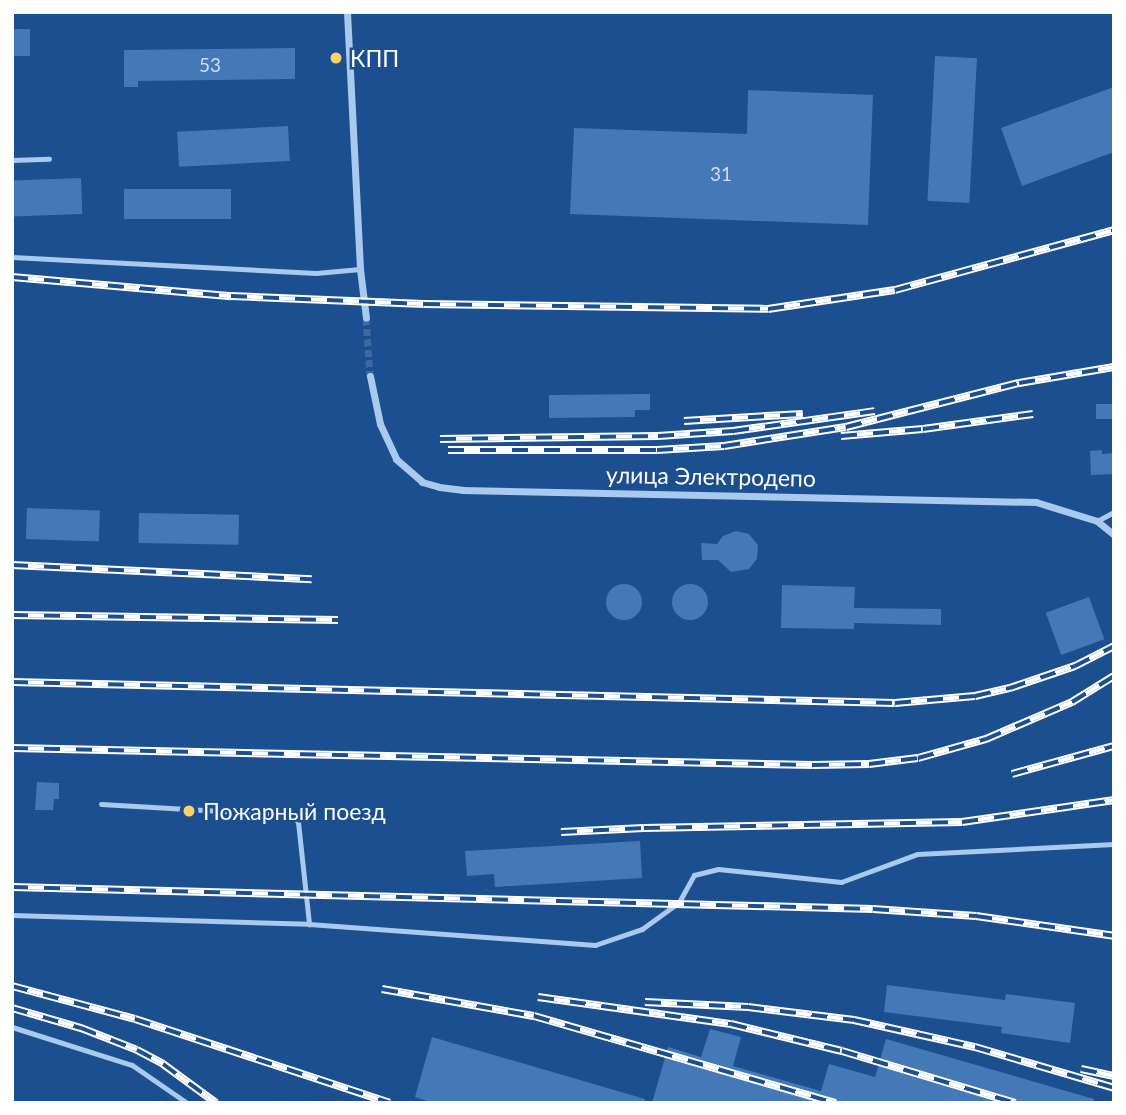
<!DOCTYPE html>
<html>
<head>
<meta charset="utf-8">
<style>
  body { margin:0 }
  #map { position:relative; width:1126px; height:1115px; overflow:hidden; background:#1b4f8f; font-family:Lato,sans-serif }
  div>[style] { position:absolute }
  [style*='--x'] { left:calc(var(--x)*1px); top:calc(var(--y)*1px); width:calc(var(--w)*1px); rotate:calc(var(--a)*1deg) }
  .building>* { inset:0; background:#4478b7; transform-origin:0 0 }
  .round { border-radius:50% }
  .minor-tunnel>* { height:7px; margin-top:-3.5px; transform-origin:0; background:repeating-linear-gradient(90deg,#3d69a0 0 7px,transparent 0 10.5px) }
  .service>* { height:5px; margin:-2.5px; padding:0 2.5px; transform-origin:2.5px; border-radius:2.5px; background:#a9c9ee }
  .minor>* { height:7px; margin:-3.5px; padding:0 3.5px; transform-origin:3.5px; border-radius:3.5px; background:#a9c9ee }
  .rail>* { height:8px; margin-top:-4px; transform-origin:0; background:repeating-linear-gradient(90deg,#1b4f8f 0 16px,#fff 0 32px); box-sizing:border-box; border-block:2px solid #fff }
  .dots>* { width:19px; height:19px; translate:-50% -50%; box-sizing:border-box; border:4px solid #1b4f8f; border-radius:50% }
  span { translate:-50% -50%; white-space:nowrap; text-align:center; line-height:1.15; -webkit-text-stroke:5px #1b4f8f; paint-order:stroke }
  .number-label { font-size:19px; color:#d0dded }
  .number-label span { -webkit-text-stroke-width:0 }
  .poi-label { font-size:23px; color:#fff }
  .left { translate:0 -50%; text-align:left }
  .street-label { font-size:23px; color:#fff }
  .frame { position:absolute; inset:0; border:14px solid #fff; pointer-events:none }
</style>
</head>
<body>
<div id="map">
  <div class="building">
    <i style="left:12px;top:29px;width:18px;height:27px"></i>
    <i style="clip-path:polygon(295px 48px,295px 79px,138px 81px,138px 87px,124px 87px,124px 50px)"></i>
    <i style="left:935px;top:56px;width:42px;height:145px;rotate:3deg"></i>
    <i style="clip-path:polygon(1114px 87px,1114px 152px,1022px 186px,1001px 128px)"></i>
    <i style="clip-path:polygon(748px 90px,873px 95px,868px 225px,570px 214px,574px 128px,747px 134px)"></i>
    <i style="left:288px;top:126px;width:35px;height:111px;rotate:87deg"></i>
    <i style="left:81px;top:178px;width:36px;height:69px;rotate:88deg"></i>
    <i style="left:231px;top:189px;width:30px;height:107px;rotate:90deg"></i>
    <i style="clip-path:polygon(650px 394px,650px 410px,635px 410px,635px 417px,549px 418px,549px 395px)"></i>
    <i style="left:1096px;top:404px;width:18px;height:15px"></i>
    <i style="clip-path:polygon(1102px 450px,1102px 454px,1114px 453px,1114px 474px,1091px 475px,1090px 451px)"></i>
    <i style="left:27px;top:508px;width:73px;height:31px;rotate:2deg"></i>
    <i style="left:139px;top:513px;width:100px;height:30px;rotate:1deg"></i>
    <i style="clip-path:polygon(736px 531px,749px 534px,758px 545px,757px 559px,749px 569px,731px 572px,718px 560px,702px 560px,701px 543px,717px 544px,723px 536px)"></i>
    <i class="round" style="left:606px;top:584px;width:36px;height:36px"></i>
    <i class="round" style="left:672px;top:584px;width:36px;height:36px"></i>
    <i style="clip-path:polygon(782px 585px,855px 587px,854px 608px,941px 609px,941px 625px,854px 623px,854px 629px,781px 628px)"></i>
    <i style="left:1089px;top:597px;width:45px;height:46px;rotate:70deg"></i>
    <i style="clip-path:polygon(37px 782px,59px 783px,59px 799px,54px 799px,53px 810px,35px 810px)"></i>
    <i style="clip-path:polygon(640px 841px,642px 878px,495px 887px,494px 874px,467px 876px,465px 851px)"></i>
    <i style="clip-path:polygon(887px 985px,1005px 1000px,1006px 994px,1075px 1003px,1070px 1043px,1001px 1033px,1002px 1027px,884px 1012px)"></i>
    <i style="clip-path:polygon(710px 1029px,741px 1037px,733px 1066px,821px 1091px,829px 1064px,875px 1077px,886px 1039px,1094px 1099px,1093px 1103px,652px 1103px,668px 1047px,701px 1057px)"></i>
    <i style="clip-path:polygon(432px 1037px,645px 1099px,644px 1103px,433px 1103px,415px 1097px)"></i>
  </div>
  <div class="minor-tunnel">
    <i style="--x:366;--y:318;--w:58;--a:86.1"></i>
  </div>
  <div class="service">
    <i style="--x:12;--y:160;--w:37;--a:-2"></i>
    <i style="--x:12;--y:257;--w:304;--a:3"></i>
    <i style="--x:316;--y:273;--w:44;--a:-5.2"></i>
    <i style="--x:1097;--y:521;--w:19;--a:-28"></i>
    <i style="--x:101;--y:804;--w:190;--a:3.3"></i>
    <i style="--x:291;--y:815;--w:10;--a:45"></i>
    <i style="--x:298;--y:822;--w:103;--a:83.8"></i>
    <i style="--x:12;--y:915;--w:297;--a:1.7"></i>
    <i style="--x:309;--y:924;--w:287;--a:4.2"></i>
    <i style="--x:595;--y:945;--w:50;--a:-18.8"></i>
    <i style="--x:642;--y:929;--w:46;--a:-36.1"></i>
    <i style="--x:679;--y:902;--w:31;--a:-61"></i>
    <i style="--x:694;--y:875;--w:25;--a:-14"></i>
    <i style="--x:718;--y:869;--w:124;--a:6"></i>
    <i style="--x:841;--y:882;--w:81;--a:-20.2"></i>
    <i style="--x:917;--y:854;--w:197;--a:-2.9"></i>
    <i style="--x:12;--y:1027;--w:126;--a:17.6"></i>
    <i style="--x:132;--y:1065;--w:67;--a:34.6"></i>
  </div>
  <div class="minor">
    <i style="--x:347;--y:12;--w:257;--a:87.1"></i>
    <i style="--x:360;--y:269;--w:49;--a:83"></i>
    <i style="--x:370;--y:376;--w:49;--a:78.2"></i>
    <i style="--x:380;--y:424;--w:38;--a:65"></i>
    <i style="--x:396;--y:459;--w:35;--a:41"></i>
    <i style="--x:422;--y:482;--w:18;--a:16"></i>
    <i style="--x:439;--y:487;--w:23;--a:7"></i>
    <i style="--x:462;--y:490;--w:574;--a:1.2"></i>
    <i style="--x:1036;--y:502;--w:64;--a:17.3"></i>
    <i style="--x:1097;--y:521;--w:22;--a:39"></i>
  </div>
  <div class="rail">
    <i style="--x:12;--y:277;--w:220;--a:5"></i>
    <i style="--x:231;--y:296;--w:193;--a:2.4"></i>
    <i style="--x:424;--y:304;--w:344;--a:0.8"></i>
    <i style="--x:768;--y:309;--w:128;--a:-8.5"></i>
    <i style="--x:895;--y:290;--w:227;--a:-15.3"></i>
    <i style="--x:684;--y:421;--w:119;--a:-3.4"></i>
    <i style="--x:841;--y:436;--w:82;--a:-4.9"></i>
    <i style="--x:923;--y:429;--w:111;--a:-7.8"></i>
    <i style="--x:440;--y:439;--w:218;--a:-0.8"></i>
    <i style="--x:658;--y:436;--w:75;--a:-3.8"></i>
    <i style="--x:733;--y:431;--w:143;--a:-8"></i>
    <i style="--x:448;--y:450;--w:209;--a:0"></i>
    <i style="--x:657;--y:450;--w:67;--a:-3.4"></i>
    <i style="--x:724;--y:446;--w:123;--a:-8.9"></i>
    <i style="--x:846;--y:427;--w:179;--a:-14.3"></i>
    <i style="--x:1019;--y:383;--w:96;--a:-9.6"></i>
    <i style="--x:12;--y:565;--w:300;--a:2.7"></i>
    <i style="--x:12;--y:615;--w:326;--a:0.9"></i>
    <i style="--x:12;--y:682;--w:883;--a:1.36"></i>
    <i style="--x:895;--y:703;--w:80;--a:-5"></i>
    <i style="--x:975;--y:696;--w:36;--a:-13"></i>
    <i style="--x:1010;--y:688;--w:69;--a:-18.7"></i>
    <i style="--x:1075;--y:666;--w:44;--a:-27.1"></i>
    <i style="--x:12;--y:748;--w:801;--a:1.22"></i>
    <i style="--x:813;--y:765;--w:56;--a:-1"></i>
    <i style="--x:869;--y:764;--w:49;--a:-7"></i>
    <i style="--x:918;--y:758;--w:71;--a:-15.6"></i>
    <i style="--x:986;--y:739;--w:94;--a:-23.3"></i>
    <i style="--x:1072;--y:702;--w:49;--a:-31.8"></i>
    <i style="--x:1012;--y:774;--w:106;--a:-15.4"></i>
    <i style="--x:561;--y:832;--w:83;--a:-2.8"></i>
    <i style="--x:644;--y:828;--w:318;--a:-1.1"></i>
    <i style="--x:962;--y:822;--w:154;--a:-8.2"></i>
    <i style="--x:12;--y:887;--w:861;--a:1.46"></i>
    <i style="--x:873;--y:909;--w:103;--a:3.9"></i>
    <i style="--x:976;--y:916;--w:139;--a:8.2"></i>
    <i style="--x:12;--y:986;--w:127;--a:15"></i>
    <i style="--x:135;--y:1019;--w:268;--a:18.2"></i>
    <i style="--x:382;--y:989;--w:154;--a:10.1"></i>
    <i style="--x:534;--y:1016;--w:314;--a:16.1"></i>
    <i style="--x:538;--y:997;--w:195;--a:8"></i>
    <i style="--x:731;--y:1024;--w:114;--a:13.7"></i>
    <i style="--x:842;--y:1051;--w:181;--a:16.7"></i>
    <i style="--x:645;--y:1002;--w:103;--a:2.8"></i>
    <i style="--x:748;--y:1007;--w:107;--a:7"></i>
    <i style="--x:854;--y:1020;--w:124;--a:12.6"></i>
    <i style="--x:975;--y:1047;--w:145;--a:16.4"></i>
    <i style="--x:12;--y:1008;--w:72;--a:16.2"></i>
    <i style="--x:81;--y:1028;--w:60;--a:21.4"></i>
    <i style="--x:137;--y:1050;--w:30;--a:28"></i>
    <i style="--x:163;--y:1064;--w:66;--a:36.3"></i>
    <i style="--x:1081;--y:1069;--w:34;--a:12"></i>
  </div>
  <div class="dots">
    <i style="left:336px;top:58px;background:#ffd166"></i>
    <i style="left:189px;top:811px;background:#ffd166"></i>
  </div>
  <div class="number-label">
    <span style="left:210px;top:65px">53</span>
    <span style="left:721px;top:174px">31</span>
  </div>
  <div class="poi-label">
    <span class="left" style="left:350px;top:58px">КПП</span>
    <span class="left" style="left:203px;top:811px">Пожарный поезд</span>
  </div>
  <div class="street-label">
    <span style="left:711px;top:476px;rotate:1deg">улица Электродепо</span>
  </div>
  <div class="frame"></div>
</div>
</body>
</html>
